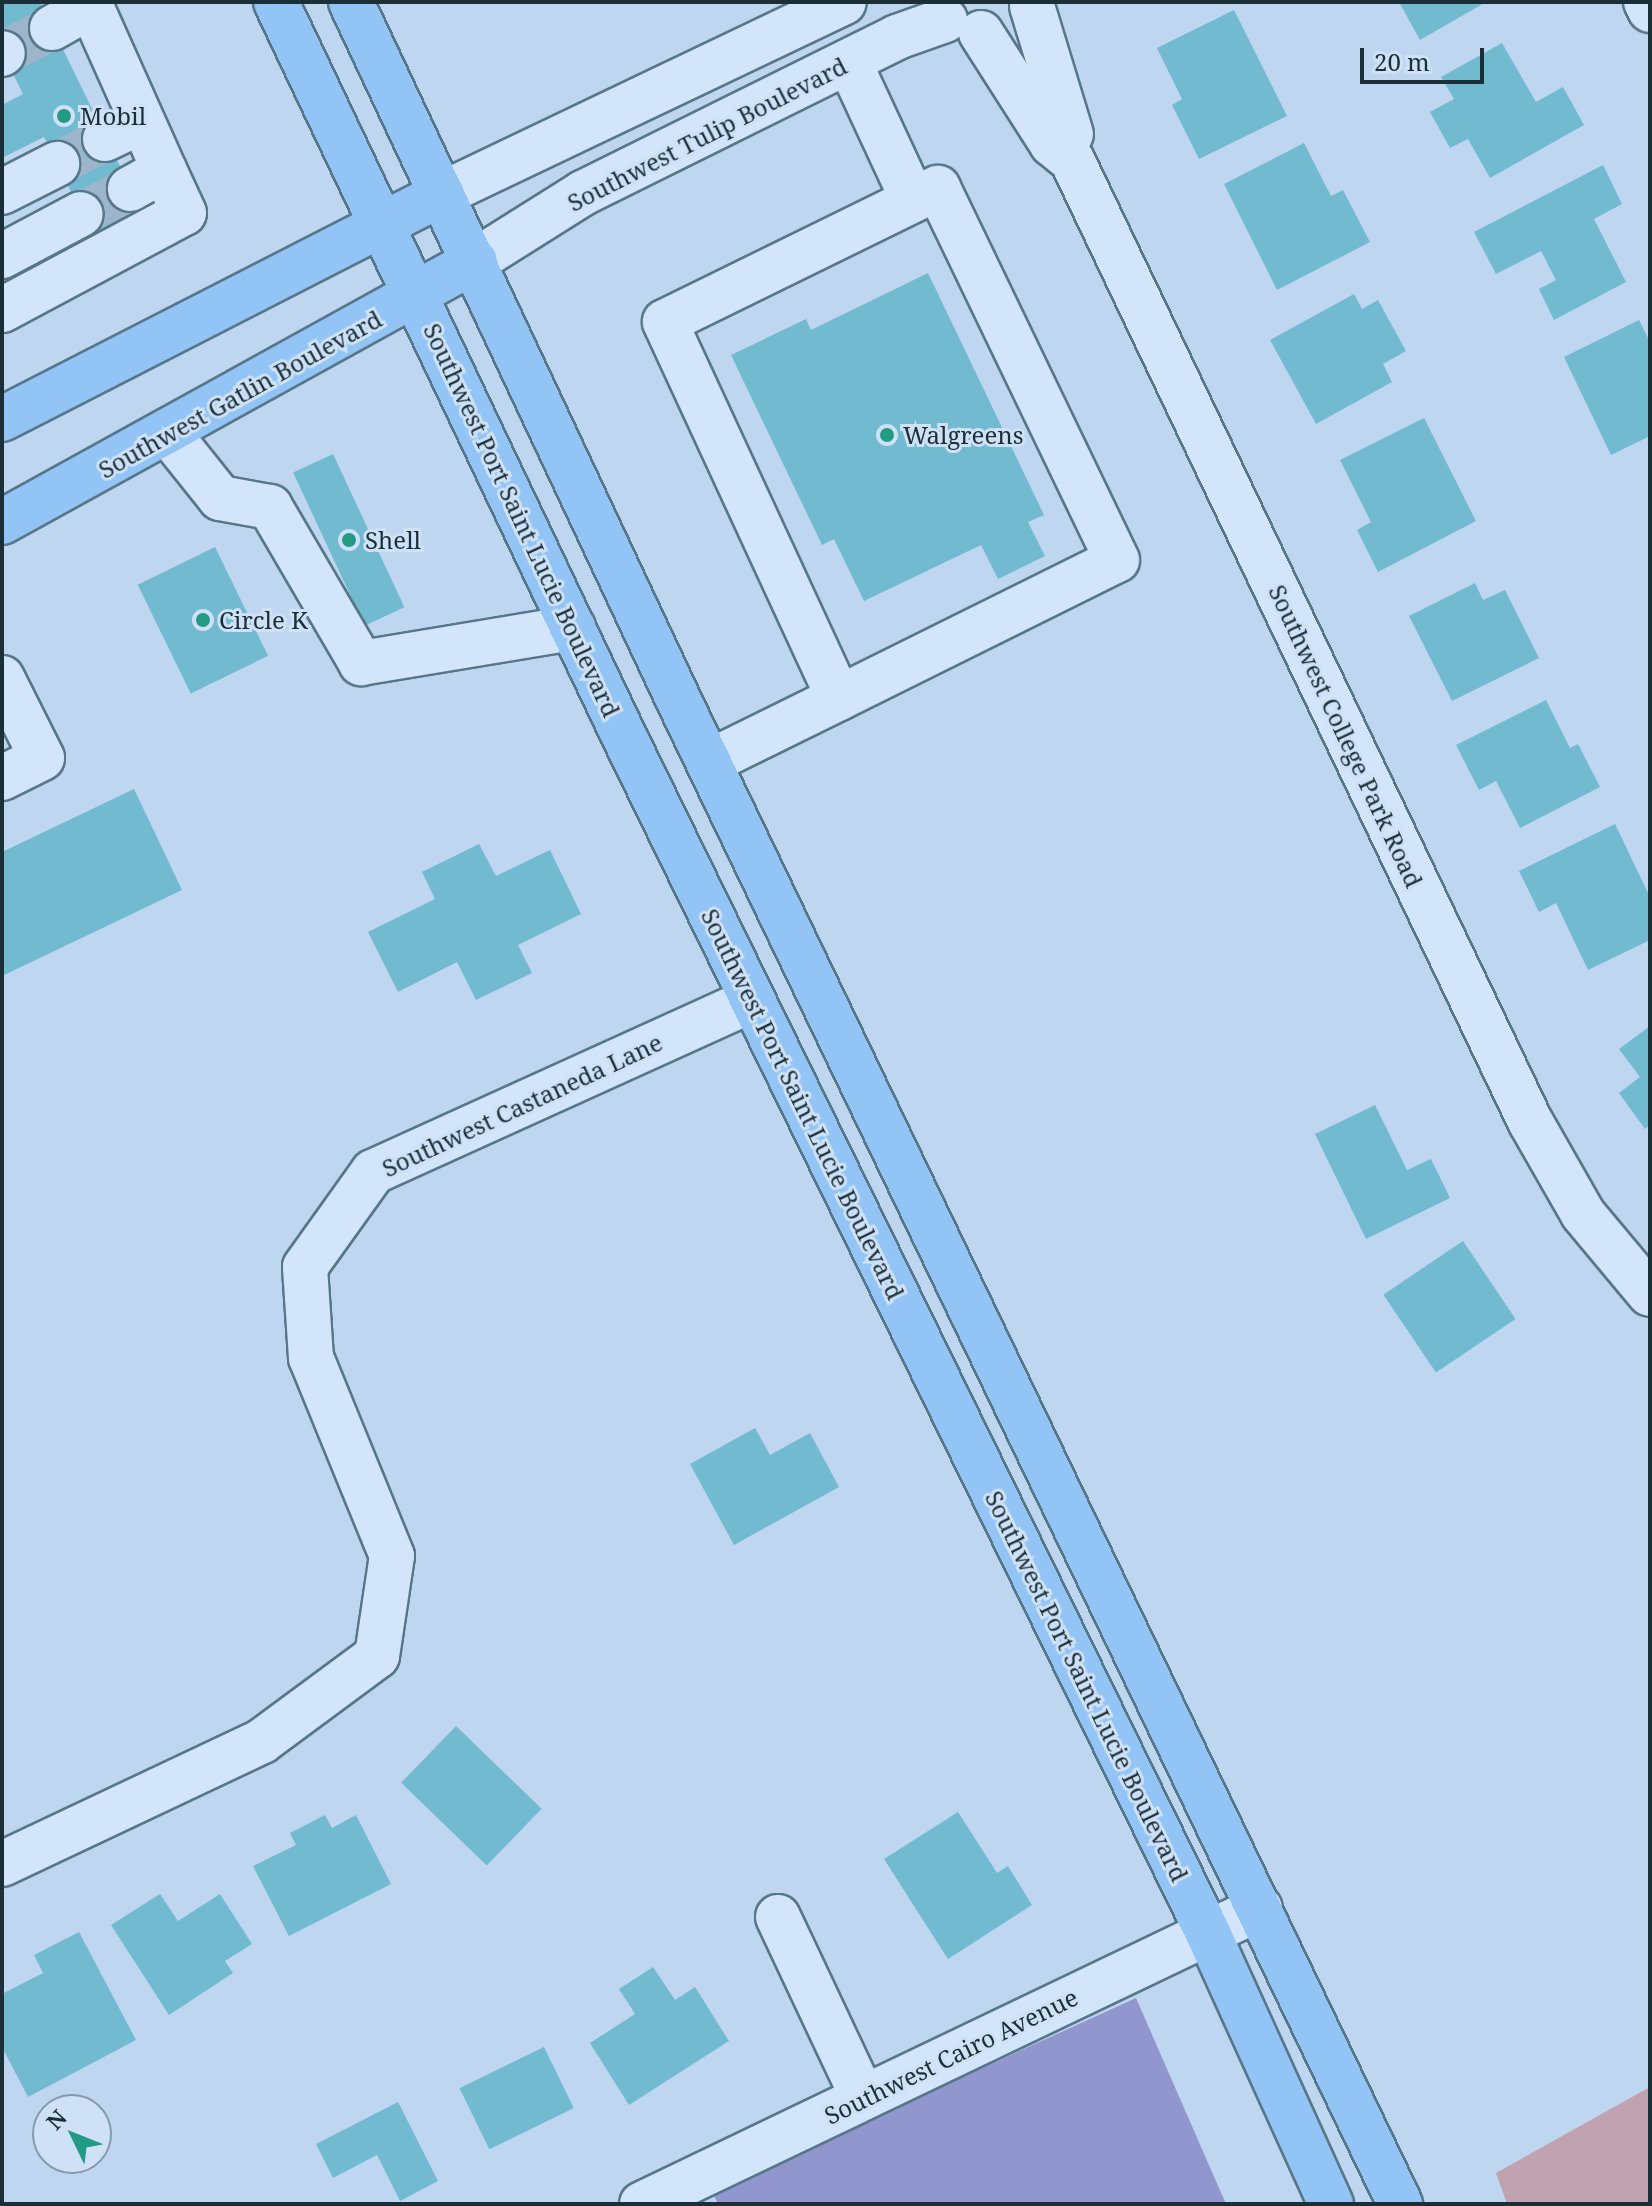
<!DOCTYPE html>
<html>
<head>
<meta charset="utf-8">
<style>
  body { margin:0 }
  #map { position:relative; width:1652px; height:2206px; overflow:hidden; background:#bed6f0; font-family:"Noto Serif",serif }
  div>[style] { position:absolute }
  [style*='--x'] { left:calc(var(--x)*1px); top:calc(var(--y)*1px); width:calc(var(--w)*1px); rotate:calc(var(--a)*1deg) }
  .green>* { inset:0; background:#9296ce }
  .water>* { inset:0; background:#c1a2b1 }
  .building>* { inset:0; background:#72bad0; transform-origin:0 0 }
  .minor-tunnel>* { height:44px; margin-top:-22px; transform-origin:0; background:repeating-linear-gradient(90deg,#9db5cb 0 44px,transparent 0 66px) }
  .roads { filter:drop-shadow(2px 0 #567789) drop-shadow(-2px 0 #567789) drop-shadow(0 2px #567789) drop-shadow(0 -2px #567789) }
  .minor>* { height:44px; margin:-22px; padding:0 22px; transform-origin:22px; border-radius:22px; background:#d2e5fa }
  .major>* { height:44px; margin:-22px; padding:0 22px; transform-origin:22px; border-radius:22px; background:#93c4f6 }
  .dots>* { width:22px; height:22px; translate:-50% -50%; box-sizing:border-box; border:4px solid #cee1f7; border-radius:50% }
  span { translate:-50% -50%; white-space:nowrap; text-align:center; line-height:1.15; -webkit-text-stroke:6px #cee1f7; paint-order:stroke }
  .poi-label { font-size:24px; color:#1b2f38 }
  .left { translate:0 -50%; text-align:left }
  .street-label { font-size:24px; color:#1b2f38 }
  .frame { position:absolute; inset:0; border:4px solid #1b2f38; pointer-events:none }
  .north { position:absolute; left:32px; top:2094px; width:80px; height:80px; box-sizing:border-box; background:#cee1f7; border:2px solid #869aab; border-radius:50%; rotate:313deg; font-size:22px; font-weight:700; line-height:32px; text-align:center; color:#1b2f38 }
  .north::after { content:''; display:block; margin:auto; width:28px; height:36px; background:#239b84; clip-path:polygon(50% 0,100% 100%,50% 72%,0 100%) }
  .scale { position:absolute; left:1360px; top:48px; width:124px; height:36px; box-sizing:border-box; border:4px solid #1b2f38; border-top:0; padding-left:10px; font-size:24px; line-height:28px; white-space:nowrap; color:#1b2f38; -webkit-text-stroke:6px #cee1f7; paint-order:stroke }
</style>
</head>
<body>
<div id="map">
  <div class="green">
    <i style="clip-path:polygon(1136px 1998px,1226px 2204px,718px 2204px,712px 2191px)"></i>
  </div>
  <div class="water">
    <i style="clip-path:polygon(1650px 2087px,1650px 2204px,1507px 2204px,1496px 2173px)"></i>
  </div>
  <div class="building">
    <i style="clip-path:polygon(2px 2px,40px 2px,149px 226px,100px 251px,44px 137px,2px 158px,2px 105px,23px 94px,2px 51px)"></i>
    <i style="clip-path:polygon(1399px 2px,1486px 2px,1420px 40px)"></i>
    <i style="clip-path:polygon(1234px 10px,1287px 116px,1199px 159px,1172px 105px,1182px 99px,1157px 48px)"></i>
    <i style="clip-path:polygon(1502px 43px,1536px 102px,1563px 87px,1584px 125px,1490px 178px,1468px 139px,1450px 148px,1430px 112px,1454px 99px,1441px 77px)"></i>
    <i style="clip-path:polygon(1304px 143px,1331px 196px,1343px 190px,1370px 242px,1277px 290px,1224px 184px)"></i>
    <i style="clip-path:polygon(1603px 165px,1622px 204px,1594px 219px,1626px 282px,1554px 320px,1539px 289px,1556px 280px,1541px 251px,1496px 274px,1474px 232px)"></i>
    <i style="clip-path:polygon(928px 273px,1044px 515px,1028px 522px,1045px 556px,998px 579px,981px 545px,864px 601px,834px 539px,822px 545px,731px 355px,806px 319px,811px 330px)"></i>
    <i style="clip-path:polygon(1354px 294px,1362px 309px,1378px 300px,1406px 351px,1383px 364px,1392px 382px,1316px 424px,1270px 340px)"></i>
    <i style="clip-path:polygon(1639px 320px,1650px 342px,1650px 436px,1611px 455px,1564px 357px)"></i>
    <i style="clip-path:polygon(1424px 418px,1476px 521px,1378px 572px,1357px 530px,1371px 522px,1340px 460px)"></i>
    <i style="left:333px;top:454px;width:169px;height:44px;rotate:65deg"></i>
    <i style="left:215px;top:547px;width:121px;height:86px;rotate:64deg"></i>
    <i style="clip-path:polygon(1475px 583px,1483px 600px,1505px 590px,1539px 658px,1452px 701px,1409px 616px)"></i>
    <i style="clip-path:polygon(1546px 700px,1570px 748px,1578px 744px,1600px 787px,1520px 828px,1496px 781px,1479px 790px,1456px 745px)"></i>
    <i style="clip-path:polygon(134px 789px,182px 890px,2px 976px,2px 852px)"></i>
    <i style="clip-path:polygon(1615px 824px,1650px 897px,1650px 940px,1588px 970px,1556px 903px,1539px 912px,1519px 871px)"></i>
    <i style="clip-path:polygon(479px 844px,496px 876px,550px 850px,581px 914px,518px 945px,532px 973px,476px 1000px,457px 962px,398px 992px,368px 932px,435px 899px,422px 872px)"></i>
    <i style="clip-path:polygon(1650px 1026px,1650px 1125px,1645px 1129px,1619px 1093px,1640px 1077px,1619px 1049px)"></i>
    <i style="clip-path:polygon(1375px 1105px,1407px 1170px,1431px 1159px,1450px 1198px,1366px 1239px,1315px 1134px)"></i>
    <i style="left:1463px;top:1241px;width:94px;height:96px;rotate:56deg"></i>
    <i style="clip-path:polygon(755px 1428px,770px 1455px,810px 1433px,839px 1487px,734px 1545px,690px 1464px)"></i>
    <i style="left:456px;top:1726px;width:119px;height:79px;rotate:44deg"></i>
    <i style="clip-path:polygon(958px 1812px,997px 1873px,1008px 1866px,1032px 1905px,948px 1959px,884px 1859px)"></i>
    <i style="clip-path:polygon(325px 1815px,332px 1828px,356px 1815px,391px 1884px,289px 1936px,253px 1866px,296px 1845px,290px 1833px)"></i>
    <i style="clip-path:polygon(160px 1894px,178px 1921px,220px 1894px,252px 1944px,225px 1961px,233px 1973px,169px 2015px,111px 1925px)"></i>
    <i style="clip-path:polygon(79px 1932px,136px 2040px,28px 2097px,2px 2047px,2px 1994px,43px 1973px,34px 1955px)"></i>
    <i style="clip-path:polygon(653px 1967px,675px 2000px,695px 1987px,729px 2041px,629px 2105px,590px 2043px,635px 2014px,619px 1989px)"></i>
    <i style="left:544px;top:2047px;width:68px;height:94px;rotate:64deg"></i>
    <i style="clip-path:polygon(398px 2102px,438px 2181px,400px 2201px,377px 2155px,333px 2178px,316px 2144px)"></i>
  </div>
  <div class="minor-tunnel">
    <i style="--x:3;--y:53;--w:55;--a:-27"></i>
    <i style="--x:57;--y:164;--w:54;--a:-27.5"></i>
    <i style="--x:81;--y:214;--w:55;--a:-27"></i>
  </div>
  <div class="roads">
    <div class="minor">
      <i style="--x:89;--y:2;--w:184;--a:65.9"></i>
      <i style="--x:164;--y:170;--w:39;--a:151"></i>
      <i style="--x:1646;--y:2;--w:9;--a:63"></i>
      <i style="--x:1032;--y:6;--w:134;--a:73.1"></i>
      <i style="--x:52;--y:28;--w:45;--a:-29.4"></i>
      <i style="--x:981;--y:33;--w:132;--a:57.4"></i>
      <i style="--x:1052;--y:144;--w:26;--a:39"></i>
      <i style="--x:1072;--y:160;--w:1065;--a:64.52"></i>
      <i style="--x:1530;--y:1121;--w:107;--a:60.3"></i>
      <i style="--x:1583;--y:1214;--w:104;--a:50.1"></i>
      <i style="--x:2;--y:54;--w:1;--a:-45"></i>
      <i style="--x:849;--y:62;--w:152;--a:65.1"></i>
      <i style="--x:105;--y:139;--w:41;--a:-25.9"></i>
      <i style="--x:2;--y:192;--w:62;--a:-27"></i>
      <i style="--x:442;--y:194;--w:445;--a:-25.5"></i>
      <i style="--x:2;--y:256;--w:89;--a:-28"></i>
      <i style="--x:475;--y:261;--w:128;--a:-32.2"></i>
      <i style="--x:583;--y:193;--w:351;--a:-26.4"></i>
      <i style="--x:897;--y:37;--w:51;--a:-19.5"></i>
      <i style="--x:2;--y:310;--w:206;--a:-28.1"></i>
      <i style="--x:184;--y:213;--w:47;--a:-114.9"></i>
      <i style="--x:169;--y:434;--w:82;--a:51.4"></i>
      <i style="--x:220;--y:498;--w:51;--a:10.2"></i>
      <i style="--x:270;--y:507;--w:181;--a:59.7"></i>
      <i style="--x:361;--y:663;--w:215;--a:-9.4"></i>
      <i style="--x:2;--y:678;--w:89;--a:63.4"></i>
      <i style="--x:42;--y:758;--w:45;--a:153.4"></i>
      <i style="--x:709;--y:762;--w:145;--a:-26.2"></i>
      <i style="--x:839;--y:698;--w:310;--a:-26.4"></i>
      <i style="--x:1117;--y:560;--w:413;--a:-115.7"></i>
      <i style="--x:938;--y:188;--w:304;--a:153.9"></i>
      <i style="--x:665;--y:322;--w:414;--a:65.2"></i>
      <i style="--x:2;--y:1864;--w:288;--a:-25.3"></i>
      <i style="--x:262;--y:1741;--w:143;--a:-36.5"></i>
      <i style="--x:377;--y:1656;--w:101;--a:-81.5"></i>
      <i style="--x:392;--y:1556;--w:214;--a:-112.2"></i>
      <i style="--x:311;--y:1358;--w:91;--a:-93.8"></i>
      <i style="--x:305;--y:1267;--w:117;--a:-54.4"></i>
      <i style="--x:373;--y:1172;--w:416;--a:-24.4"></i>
      <i style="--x:778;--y:1917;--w:200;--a:64.8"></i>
      <i style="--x:642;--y:2204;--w:685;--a:-25.59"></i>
    </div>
    <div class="major">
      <i style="--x:276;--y:2;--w:808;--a:64.64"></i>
      <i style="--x:622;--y:732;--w:1336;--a:63.99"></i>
      <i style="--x:1208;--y:1933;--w:298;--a:65.6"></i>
      <i style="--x:351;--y:2;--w:774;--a:64.86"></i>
      <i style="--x:680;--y:703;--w:1665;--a:64.37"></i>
      <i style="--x:2;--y:419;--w:494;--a:-27.1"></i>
      <i style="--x:2;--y:522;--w:540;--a:-28.89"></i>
    </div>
  </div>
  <div class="dots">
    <i style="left:64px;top:116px;background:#239b84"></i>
    <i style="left:887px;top:435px;background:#239b84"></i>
    <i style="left:349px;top:540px;background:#239b84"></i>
    <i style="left:203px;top:620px;background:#239b84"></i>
  </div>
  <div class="poi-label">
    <span class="left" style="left:80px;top:116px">Mobil</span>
    <span class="left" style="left:903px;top:435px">Walgreens</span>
    <span class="left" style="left:365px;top:540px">Shell</span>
    <span class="left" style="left:219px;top:620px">Circle K</span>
  </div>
  <div class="street-label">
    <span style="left:707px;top:134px;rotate:-27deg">Southwest Tulip Boulevard</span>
    <span style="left:240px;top:394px;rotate:-29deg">Southwest Gatlin Boulevard</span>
    <span style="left:522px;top:520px;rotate:65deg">Southwest Port Saint Lucie Boulevard</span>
    <span style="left:1346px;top:736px;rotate:65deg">Southwest College Park Road</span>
    <span style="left:803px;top:1104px;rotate:64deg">Southwest Port Saint Lucie Boulevard</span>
    <span style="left:522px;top:1105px;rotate:-25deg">Southwest Castaneda Lane</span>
    <span style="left:1087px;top:1686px;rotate:64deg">Southwest Port Saint Lucie Boulevard</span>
    <span style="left:951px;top:2056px;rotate:-26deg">Southwest Cairo Avenue</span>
  </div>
  <div class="frame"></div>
  <div class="north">N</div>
  <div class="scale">20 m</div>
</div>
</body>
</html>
